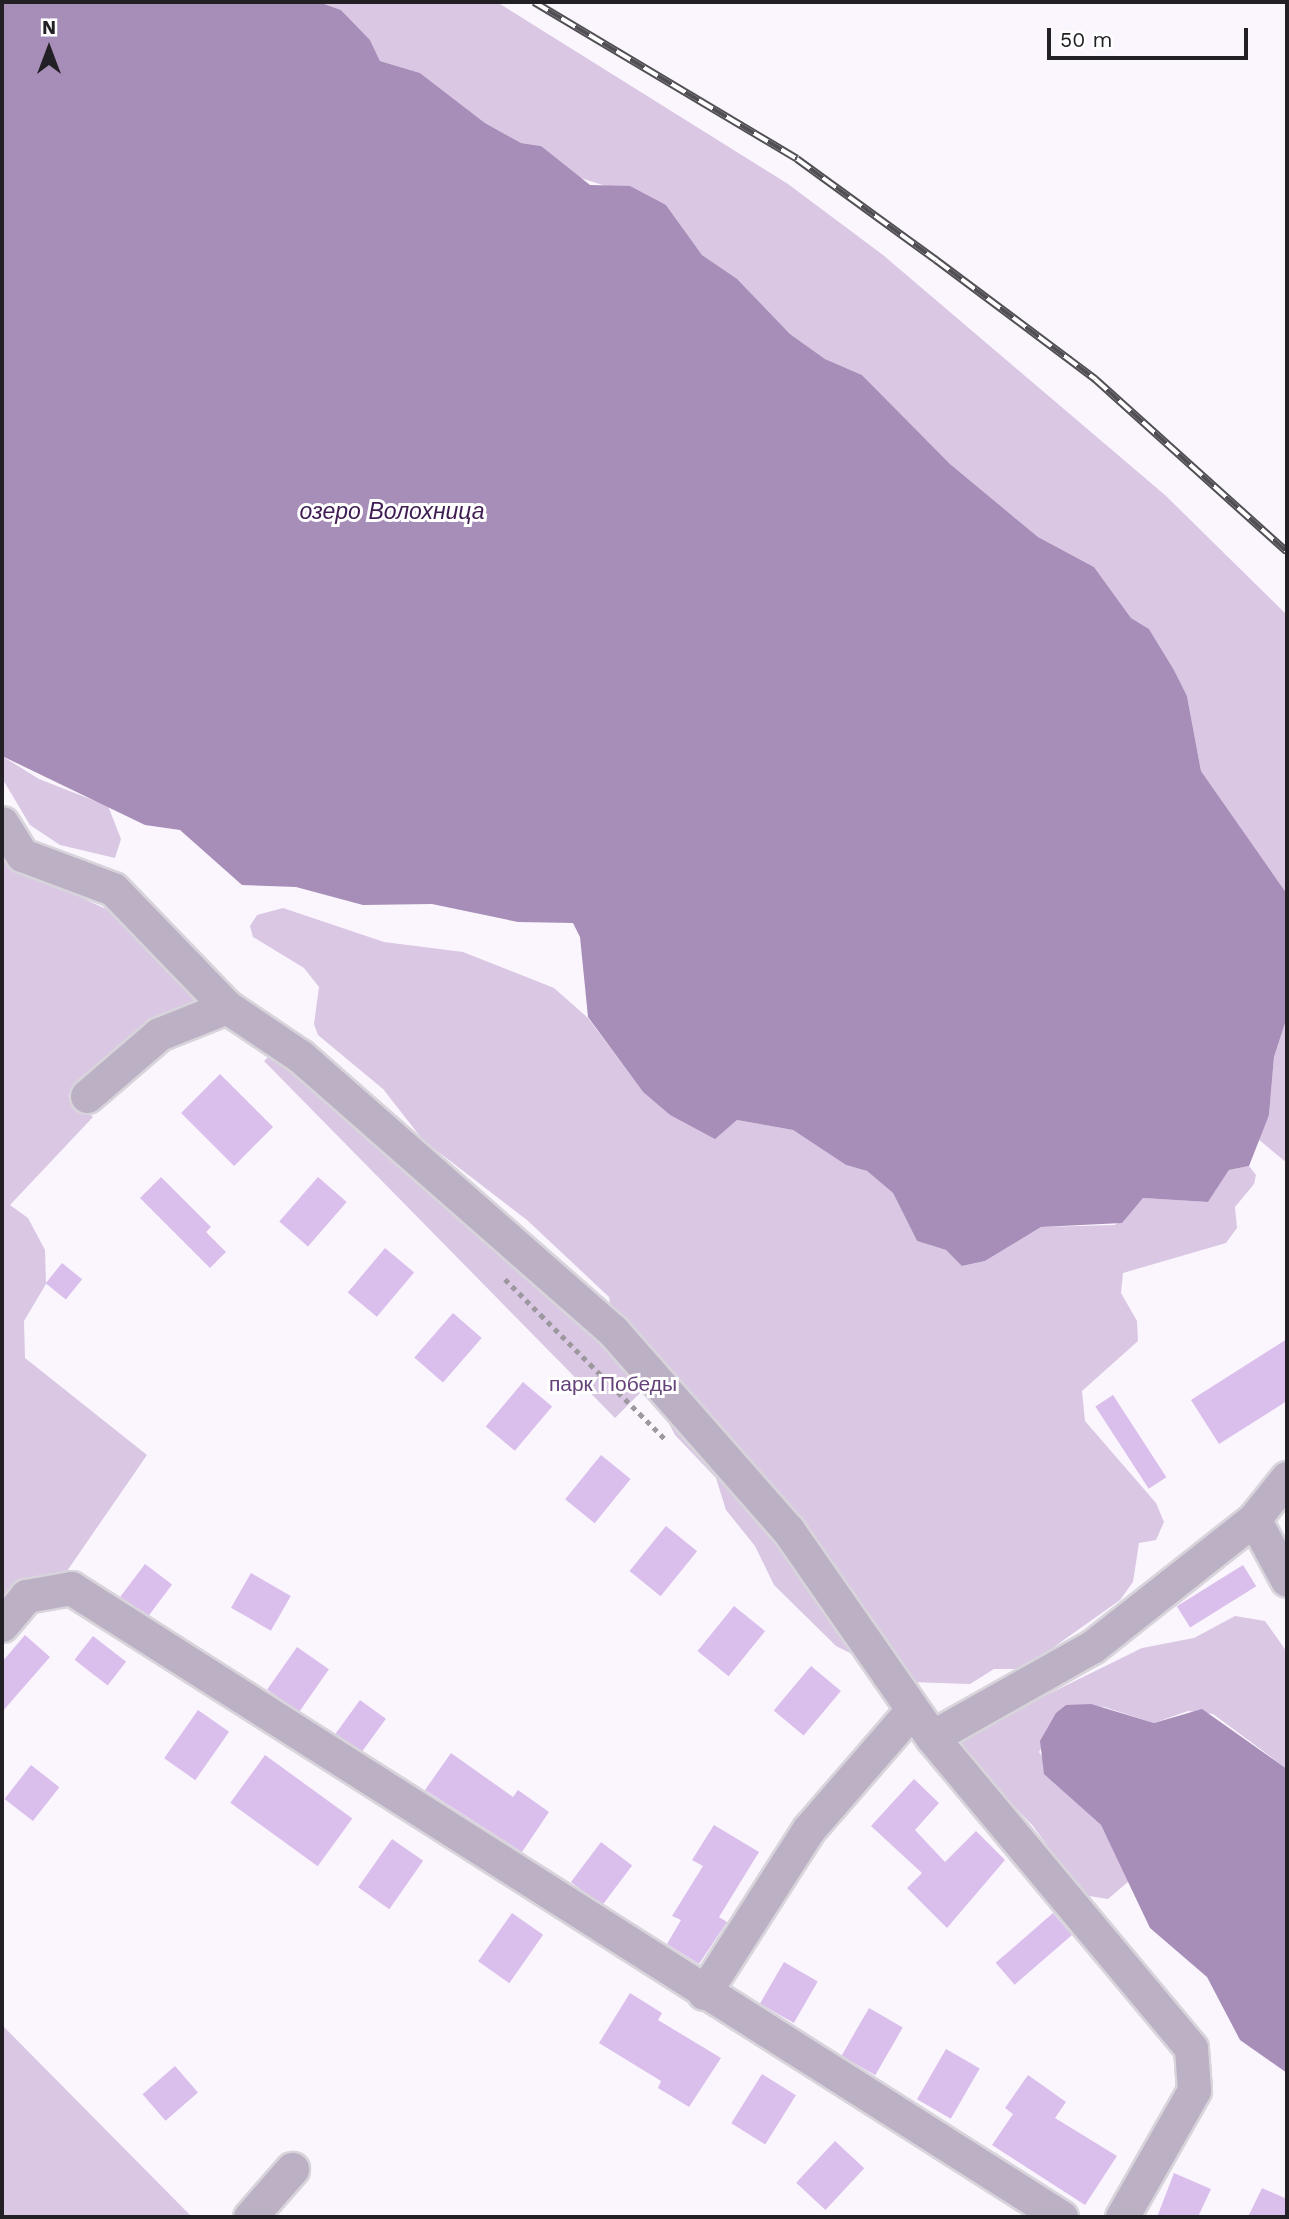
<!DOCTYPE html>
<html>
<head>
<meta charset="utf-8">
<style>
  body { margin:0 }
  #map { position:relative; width:1289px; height:2219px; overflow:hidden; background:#fbf6fe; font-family:"Work Sans",sans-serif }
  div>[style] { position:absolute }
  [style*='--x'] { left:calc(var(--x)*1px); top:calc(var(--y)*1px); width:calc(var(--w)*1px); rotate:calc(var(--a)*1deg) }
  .green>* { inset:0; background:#d9c7e4 }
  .water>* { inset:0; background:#a78eb8 }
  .building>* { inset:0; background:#dabfec; transform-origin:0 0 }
  .path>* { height:4.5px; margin-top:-2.25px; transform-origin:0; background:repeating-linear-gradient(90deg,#9c989e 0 5px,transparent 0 10px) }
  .roads { filter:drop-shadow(2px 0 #d8d4db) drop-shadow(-2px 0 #d8d4db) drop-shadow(0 2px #d8d4db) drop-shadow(0 -2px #d8d4db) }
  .minor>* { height:33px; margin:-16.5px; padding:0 16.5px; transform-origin:16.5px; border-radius:16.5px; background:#bcb0c4 }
  .rail>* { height:8px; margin-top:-4px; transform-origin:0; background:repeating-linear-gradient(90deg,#fff 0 16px,#514f54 0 32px); box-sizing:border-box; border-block:2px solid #514f54 }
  span { translate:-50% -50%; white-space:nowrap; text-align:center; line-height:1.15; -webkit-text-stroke:6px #fff; paint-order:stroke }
  .park-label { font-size:21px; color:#65427a }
  .water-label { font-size:23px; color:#3f1d52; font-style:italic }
  .frame { position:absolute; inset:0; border:4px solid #222024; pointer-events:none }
  .north { position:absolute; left:14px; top:14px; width:70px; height:70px; -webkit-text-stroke:5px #fff; paint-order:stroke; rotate:0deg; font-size:19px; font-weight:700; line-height:28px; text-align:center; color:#222024 }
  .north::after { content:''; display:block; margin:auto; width:24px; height:32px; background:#222024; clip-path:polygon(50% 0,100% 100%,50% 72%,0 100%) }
  .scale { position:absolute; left:1047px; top:28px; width:201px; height:32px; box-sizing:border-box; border:4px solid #222024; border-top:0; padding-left:9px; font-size:21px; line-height:24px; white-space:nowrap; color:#222024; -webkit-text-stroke:5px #fff; paint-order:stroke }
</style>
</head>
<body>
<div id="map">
  <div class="green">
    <i style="clip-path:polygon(320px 2px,497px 2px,788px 184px,883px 255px,1165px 495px,1287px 615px,1287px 894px,1201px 771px,1187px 696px,1174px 670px,1149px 629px,1131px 618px,1094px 567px,1038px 537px,950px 464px,862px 375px,825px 359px,790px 334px,737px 280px,702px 255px,666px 205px,571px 175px,541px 146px,521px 143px,485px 123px,420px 73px,380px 61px,370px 40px,341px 10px)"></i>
    <i style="clip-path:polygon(2px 756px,39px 779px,108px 806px,121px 839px,115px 858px,60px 845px,30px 825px,2px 778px)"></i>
    <i style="clip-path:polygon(2px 837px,25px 871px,108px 910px,198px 1003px,149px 1030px,68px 1096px,93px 1117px,10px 1205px,28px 1218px,45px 1250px,46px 1284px,24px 1321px,25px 1358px,147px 1455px,67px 1571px,19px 1581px,2px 1604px)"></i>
    <i style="clip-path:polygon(283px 908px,384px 942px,463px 952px,554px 988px,588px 1018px,643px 1092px,670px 1115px,715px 1138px,737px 1120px,793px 1130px,846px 1165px,867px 1171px,893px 1193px,917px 1241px,946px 1250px,963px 1266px,985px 1261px,1041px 1227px,1115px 1225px,1143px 1198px,1208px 1202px,1229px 1170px,1249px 1166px,1256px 1175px,1254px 1184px,1235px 1207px,1237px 1228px,1226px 1243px,1123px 1273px,1121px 1293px,1137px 1321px,1138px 1341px,1082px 1391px,1085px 1421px,1156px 1503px,1164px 1522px,1156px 1540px,1139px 1543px,1133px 1582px,1120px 1600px,1023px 1669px,994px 1669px,970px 1684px,909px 1682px,836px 1646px,774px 1585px,755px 1546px,726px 1510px,716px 1478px,675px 1435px,612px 1314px,609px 1297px,527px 1220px,423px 1140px,383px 1089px,318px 1035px,314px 1024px,319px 987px,304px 968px,253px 937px,250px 926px,257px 915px)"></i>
    <i style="clip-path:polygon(1287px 1017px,1287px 1163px,1258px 1139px,1269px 1115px,1274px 1057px)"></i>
    <i style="clip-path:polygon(274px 1052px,581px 1320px,647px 1386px,615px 1418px,264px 1061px)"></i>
    <i style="clip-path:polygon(1235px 1616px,1265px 1621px,1287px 1652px,1287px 1769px,1213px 1714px,1188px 1711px,1154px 1723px,1104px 1707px,1066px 1705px,1039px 1752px,1069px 1796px,1101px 1825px,1129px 1881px,1108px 1899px,1083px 1895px,1033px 1826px,957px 1747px,959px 1738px,1142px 1648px,1194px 1638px)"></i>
    <i style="clip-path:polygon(2px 2025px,192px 2217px,2px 2217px)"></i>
  </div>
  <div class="water">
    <i style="clip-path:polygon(2px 2px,319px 2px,341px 10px,370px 40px,380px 61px,420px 73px,485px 123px,521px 143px,541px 146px,590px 185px,630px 186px,666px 205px,702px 255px,737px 279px,790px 334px,825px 359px,862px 375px,950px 464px,1038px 537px,1094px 567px,1131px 618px,1149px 629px,1174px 670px,1187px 696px,1201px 771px,1287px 894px,1287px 1017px,1274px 1057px,1269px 1115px,1249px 1166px,1229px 1170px,1208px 1202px,1143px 1198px,1122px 1223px,1041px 1227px,985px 1261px,962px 1266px,946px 1250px,917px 1241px,893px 1193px,867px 1171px,846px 1165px,793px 1130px,737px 1120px,715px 1139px,670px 1115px,643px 1092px,588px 1017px,580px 937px,573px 923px,518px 922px,432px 904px,363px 905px,296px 887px,242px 885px,180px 830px,145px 825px,2px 756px)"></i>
    <i style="clip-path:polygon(1091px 1704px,1154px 1723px,1202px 1709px,1287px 1769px,1287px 2073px,1240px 2040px,1207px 1977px,1150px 1928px,1101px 1825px,1044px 1774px,1040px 1741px,1056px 1713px,1066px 1705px)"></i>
  </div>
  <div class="building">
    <i style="left:220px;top:1074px;width:75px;height:55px;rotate:45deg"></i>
    <i style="clip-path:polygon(161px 1177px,211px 1227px,206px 1232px,226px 1252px,210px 1268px,140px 1198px)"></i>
    <i style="left:318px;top:1177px;width:38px;height:59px;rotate:41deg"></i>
    <i style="left:385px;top:1248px;width:38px;height:58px;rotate:40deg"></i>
    <i style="left:62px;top:1263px;width:26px;height:26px;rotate:39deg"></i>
    <i style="left:453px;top:1313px;width:38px;height:59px;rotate:41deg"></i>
    <i style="clip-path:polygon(1287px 1339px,1287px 1401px,1219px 1444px,1191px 1400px)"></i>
    <i style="left:523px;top:1382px;width:38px;height:58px;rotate:40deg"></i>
    <i style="left:1113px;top:1395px;width:98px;height:21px;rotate:57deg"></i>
    <i style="left:601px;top:1455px;width:38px;height:57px;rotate:39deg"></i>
    <i style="left:666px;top:1526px;width:40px;height:58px;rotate:39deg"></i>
    <i style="left:145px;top:1564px;width:34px;height:41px;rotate:37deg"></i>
    <i style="left:1243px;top:1565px;width:25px;height:78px;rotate:58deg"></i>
    <i style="left:251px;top:1573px;width:46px;height:40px;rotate:30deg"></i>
    <i style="left:734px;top:1606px;width:40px;height:58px;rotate:39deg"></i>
    <i style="clip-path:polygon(25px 1635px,50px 1657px,2px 1712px,2px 1662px)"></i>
    <i style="left:93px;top:1636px;width:42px;height:30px;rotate:38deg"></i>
    <i style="left:297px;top:1647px;width:39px;height:52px;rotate:35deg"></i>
    <i style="left:811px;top:1666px;width:39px;height:58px;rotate:40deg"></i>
    <i style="left:360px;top:1700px;width:32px;height:42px;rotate:36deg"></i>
    <i style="left:198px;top:1710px;width:38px;height:59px;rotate:35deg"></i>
    <i style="clip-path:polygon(451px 1753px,513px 1797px,518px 1790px,549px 1812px,522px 1852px,425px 1790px)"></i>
    <i style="left:265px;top:1755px;width:108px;height:59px;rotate:36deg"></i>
    <i style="left:31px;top:1765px;width:36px;height:43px;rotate:38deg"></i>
    <i style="clip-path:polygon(914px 1779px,939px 1803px,915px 1830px,945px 1862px,976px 1831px,1005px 1860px,947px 1928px,907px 1888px,922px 1873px,871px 1826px)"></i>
    <i style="clip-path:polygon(714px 1825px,759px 1852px,719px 1917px,727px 1922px,699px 1964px,667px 1944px,681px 1920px,672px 1916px,703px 1866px,692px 1860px)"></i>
    <i style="left:392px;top:1839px;width:38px;height:59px;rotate:35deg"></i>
    <i style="left:601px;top:1842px;width:39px;height:50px;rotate:37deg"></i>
    <i style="left:512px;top:1913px;width:38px;height:59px;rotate:35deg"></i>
    <i style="left:1053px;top:1913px;width:29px;height:76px;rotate:49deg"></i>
    <i style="left:784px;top:1962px;width:39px;height:48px;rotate:30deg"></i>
    <i style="clip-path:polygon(630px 1993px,662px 2013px,658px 2020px,721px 2058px,689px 2107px,658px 2088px,661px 2081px,599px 2043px)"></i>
    <i style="left:869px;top:2008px;width:39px;height:55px;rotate:30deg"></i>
    <i style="left:946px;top:2049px;width:39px;height:58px;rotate:30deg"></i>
    <i style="left:175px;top:2066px;width:35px;height:43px;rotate:49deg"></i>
    <i style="left:762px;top:2074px;width:40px;height:58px;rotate:32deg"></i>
    <i style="clip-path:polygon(1028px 2075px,1066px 2102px,1055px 2118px,1117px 2156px,1085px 2205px,992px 2145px,1013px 2114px,1005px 2108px)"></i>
    <i style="left:835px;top:2141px;width:40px;height:57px;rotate:43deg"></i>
    <i style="clip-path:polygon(1174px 2173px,1211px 2189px,1198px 2217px,1157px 2217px)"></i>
    <i style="clip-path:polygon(1262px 2188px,1287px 2199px,1287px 2217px,1248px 2217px)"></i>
  </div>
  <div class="path">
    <i style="--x:505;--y:1279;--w:229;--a:45"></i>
  </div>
  <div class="roads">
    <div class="minor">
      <i style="--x:2;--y:823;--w:38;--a:58"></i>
      <i style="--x:22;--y:855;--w:97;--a:20.5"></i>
      <i style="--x:113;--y:889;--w:164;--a:46"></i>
      <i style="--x:87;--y:1096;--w:95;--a:-40.7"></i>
      <i style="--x:159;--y:1034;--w:73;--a:-21.7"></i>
      <i style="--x:227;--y:1007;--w:88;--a:33.9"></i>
      <i style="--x:300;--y:1056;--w:417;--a:41.3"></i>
      <i style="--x:613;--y:1331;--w:265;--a:48.7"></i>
      <i style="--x:788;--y:1530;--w:252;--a:55.2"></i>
      <i style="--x:1254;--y:1519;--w:69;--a:61.6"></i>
      <i style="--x:2;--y:1625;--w:38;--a:-50"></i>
      <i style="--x:26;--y:1596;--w:46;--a:-10.1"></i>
      <i style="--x:71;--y:1588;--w:1173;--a:32.43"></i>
      <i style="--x:704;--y:1993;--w:195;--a:-57.4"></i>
      <i style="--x:809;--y:1829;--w:157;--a:-49.1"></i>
      <i style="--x:250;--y:2217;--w:64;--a:-48.8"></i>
      <i style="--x:1122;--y:2217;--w:146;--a:-60.4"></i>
      <i style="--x:1194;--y:2090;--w:42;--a:-94.1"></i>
      <i style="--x:1191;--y:2048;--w:405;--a:-129.8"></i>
      <i style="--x:932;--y:1737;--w:184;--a:-29.4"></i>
      <i style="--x:1092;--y:1647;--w:206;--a:-38.3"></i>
      <i style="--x:1254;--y:1519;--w:53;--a:-51.2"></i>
    </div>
  </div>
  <div class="rail">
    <i style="--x:534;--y:2;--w:306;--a:30.8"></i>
    <i style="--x:797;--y:159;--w:172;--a:36"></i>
    <i style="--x:936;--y:260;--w:199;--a:36.8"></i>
    <i style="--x:1095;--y:379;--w:258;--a:42"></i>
  </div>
  <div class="park-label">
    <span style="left:613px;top:1384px">парк Победы</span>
  </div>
  <div class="water-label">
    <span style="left:392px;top:512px">озеро Волохница</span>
  </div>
  <div class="frame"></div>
  <div class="north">N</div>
  <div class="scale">50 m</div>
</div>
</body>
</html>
